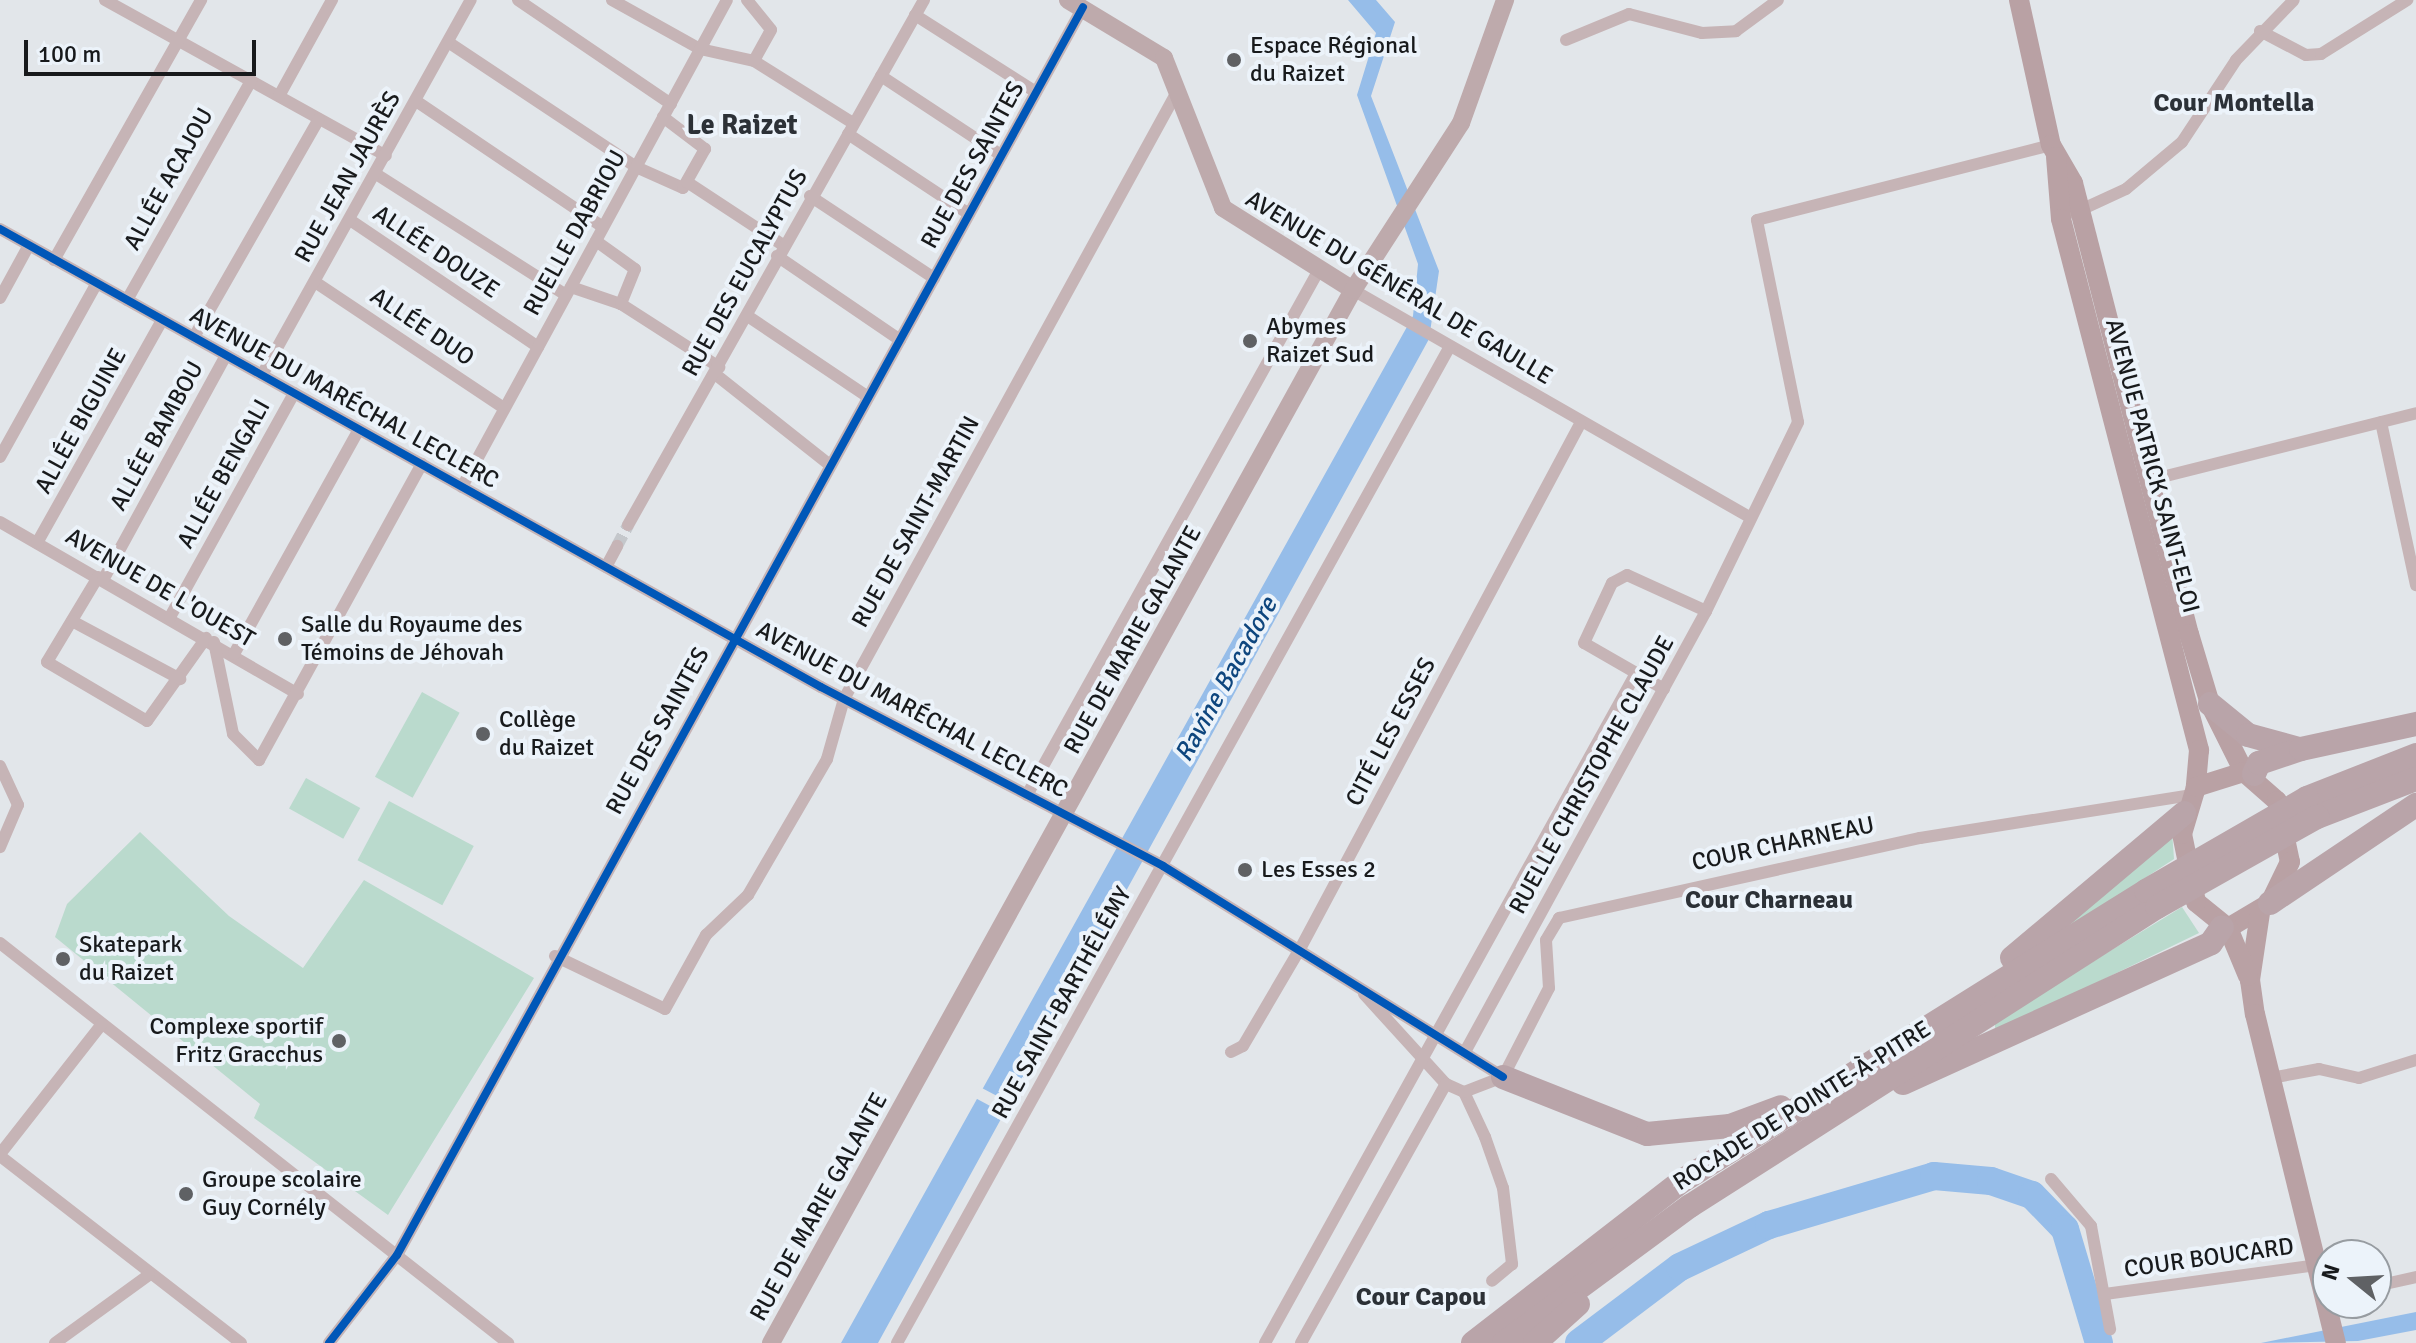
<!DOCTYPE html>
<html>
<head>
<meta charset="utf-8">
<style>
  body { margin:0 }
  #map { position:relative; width:2416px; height:1343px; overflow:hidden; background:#e2e6ea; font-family:Signika,sans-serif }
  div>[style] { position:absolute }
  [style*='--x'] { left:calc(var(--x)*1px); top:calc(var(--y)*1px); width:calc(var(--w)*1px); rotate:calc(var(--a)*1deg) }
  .green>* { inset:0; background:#badacd; transform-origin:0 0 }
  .water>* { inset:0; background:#96bde9 }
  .pier>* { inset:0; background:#e2e6ea; transform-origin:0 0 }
  .river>* { height:28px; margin:-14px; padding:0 14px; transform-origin:14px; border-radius:14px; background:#96bde9 }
  .street-tunnel>* { height:12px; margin-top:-6px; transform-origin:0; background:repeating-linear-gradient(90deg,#c4c7cb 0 12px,transparent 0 18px) }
  .street>* { height:12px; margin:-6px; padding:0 6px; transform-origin:6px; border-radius:6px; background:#c6b4b6 }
  .secondary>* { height:18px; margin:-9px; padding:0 9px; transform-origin:9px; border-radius:9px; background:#beaaac }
  .primary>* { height:20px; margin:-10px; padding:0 10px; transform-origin:10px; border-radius:10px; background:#b9a1a4 }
  .highway>* { height:24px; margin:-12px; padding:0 12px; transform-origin:12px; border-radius:12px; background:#b9a4a9 }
  .highway-bridge>* { height:24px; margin:-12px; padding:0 12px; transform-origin:12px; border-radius:12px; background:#b9a4a9 }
  .cycleway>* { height:8px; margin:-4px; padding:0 4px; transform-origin:4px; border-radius:4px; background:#0057b8 }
  .dots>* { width:22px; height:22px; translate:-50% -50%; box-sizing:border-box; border:4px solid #ecf3fa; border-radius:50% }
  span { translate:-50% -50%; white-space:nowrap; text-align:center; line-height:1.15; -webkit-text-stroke:8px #ecf3fa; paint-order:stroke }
  .poi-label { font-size:24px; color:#181a1c }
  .left { translate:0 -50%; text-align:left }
  .right { translate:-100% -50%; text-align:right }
  .street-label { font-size:24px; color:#181a1c }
  .neighbourhood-label { font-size:26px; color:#2c3137; font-weight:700 }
  .water-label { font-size:26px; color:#0e467e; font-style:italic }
  .quarter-label { font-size:28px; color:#2c3137; font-weight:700 }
  .north { position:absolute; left:2312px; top:1239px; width:80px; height:80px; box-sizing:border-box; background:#ecf3fa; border:2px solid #979ca1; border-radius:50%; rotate:288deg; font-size:22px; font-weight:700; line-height:32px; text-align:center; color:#181a1c }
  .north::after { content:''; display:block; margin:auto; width:28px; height:36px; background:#5f6164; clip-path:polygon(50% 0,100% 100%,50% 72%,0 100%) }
  .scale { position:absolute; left:24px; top:40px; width:232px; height:36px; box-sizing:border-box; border:4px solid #181a1c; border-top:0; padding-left:10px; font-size:24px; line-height:28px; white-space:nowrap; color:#181a1c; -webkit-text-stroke:6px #ecf3fa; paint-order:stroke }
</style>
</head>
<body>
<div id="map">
  <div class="green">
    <i style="left:422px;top:692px;width:43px;height:97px;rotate:29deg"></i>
    <i style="left:306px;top:778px;width:62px;height:35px;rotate:29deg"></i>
    <i style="left:389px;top:801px;width:96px;height:67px;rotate:28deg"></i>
    <i style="clip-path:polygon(2172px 831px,2174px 859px,2035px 950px)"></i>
    <i style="clip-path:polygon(140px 832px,229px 916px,303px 968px,364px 880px,534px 978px,388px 1215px,254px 1118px,260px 1104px,55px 937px,67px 904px)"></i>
    <i style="clip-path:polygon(2182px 907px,2199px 933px,1995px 1032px,1995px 1021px)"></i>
  </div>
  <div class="water">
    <i style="clip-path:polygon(1348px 0,1376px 0,1395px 22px,1371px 96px,1439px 271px,1429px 339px,878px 1343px,841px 1343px,1413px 316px,1418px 264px,1357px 95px,1376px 33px)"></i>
    <i style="clip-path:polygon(2416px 1312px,2416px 1330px,2358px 1341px,2261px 1343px)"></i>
  </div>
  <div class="pier">
    <i style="left:980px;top:1087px;width:38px;height:12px;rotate:28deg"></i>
  </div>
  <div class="river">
    <i style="--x:1579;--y:1343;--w:126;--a:-37"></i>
    <i style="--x:1680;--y:1267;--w:98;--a:-25.3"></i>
    <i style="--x:1769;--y:1225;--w:172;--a:-16.5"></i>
    <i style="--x:1934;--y:1176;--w:57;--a:5"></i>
    <i style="--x:1991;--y:1181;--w:43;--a:18.9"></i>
    <i style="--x:2032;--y:1195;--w:47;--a:45.9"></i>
    <i style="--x:2065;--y:1229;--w:119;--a:73.4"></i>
  </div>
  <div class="street-tunnel">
    <i style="--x:617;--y:546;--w:24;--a:-62"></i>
  </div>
  <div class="street">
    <i style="--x:105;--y:0;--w:321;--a:29"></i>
    <i style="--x:518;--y:0;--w:185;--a:34.2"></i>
    <i style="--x:612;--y:0;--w:101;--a:29.1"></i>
    <i style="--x:700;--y:49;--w:55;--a:12.5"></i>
    <i style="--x:754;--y:61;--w:117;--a:32.1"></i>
    <i style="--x:747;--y:0;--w:38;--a:51"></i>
    <i style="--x:771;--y:30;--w:35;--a:119"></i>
    <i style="--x:915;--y:15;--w:143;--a:32.5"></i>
    <i style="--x:2260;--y:31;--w:52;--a:27.6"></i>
    <i style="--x:2306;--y:55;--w:15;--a:-4"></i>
    <i style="--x:2321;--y:54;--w:102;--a:-32.1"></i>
    <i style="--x:1566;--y:40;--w:68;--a:-22.4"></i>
    <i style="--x:1629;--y:14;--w:75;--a:14.6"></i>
    <i style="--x:1702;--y:33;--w:34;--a:-3"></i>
    <i style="--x:1736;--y:31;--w:52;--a:-36.4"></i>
    <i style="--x:448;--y:42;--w:226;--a:33.6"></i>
    <i style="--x:636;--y:167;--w:51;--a:24.1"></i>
    <i style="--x:683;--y:188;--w:45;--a:-60.6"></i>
    <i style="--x:705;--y:149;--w:53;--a:-142.7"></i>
    <i style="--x:881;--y:76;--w:144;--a:33.4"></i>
    <i style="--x:279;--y:96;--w:110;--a:-61.1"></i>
    <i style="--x:416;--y:101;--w:225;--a:34"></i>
    <i style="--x:848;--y:134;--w:145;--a:33.5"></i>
    <i style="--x:376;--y:174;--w:225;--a:32.5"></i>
    <i style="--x:687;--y:182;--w:115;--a:33.3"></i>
    <i style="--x:810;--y:196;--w:149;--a:33.5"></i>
    <i style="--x:2074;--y:213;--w:57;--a:-24.8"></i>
    <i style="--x:2126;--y:189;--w:73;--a:-40"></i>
    <i style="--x:2182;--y:142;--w:98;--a:-56.6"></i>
    <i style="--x:2236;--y:60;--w:83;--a:-46"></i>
    <i style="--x:350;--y:220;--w:227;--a:34"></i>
    <i style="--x:0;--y:229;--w:940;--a:29.16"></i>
    <i style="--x:821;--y:687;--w:386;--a:27.6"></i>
    <i style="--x:1163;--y:866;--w:400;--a:31.8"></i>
    <i style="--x:596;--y:241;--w:48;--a:35.7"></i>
    <i style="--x:635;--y:269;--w:38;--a:112"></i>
    <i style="--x:777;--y:256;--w:149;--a:34.3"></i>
    <i style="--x:54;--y:260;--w:299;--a:-60.5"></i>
    <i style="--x:315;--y:282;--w:227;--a:33.7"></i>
    <i style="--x:571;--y:287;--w:53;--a:18.8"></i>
    <i style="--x:621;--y:304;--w:117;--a:32.7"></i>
    <i style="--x:1353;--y:290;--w:457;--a:29.8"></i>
    <i style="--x:0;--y:298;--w:60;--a:-61.3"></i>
    <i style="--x:127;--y:300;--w:252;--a:-60.5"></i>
    <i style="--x:749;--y:317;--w:143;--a:33.9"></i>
    <i style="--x:194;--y:337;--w:251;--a:-60.2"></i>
    <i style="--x:715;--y:374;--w:147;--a:38.4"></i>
    <i style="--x:262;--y:375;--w:429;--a:-60.9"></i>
    <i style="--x:2381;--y:422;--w:167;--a:77.9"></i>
    <i style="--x:0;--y:457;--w:199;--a:-60.9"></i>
    <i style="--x:2154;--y:479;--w:270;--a:-14.1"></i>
    <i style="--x:462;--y:487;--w:554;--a:-61.45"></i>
    <i style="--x:0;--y:522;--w:344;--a:30"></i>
    <i style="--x:628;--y:525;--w:603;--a:-60.59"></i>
    <i style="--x:37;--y:543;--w:256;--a:-60.7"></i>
    <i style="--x:606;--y:567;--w:24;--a:-62"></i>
    <i style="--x:98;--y:577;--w:99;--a:121"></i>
    <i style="--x:47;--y:662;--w:116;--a:30.5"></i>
    <i style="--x:147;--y:721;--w:102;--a:-54.6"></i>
    <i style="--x:103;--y:580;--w:256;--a:-61.3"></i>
    <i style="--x:170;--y:617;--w:256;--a:-61"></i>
    <i style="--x:72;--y:621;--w:123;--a:28.2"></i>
    <i style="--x:214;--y:642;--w:94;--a:78.3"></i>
    <i style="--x:233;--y:734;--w:37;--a:45"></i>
    <i style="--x:259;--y:760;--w:338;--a:-61.2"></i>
    <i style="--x:234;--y:654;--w:257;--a:-60.9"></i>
    <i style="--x:1664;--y:689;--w:92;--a:-150.1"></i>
    <i style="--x:1584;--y:643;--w:66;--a:-65"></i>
    <i style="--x:1612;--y:583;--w:17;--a:-28"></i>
    <i style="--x:1627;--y:575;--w:87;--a:24.5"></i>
    <i style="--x:0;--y:766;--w:43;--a:65.2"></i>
    <i style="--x:18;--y:805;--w:46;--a:113.2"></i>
    <i style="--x:1027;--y:795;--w:603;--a:-60.93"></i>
    <i style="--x:0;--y:943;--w:647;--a:38.22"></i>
    <i style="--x:555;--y:956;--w:122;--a:25.7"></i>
    <i style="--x:665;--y:1009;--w:85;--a:-61"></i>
    <i style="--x:706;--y:935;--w:58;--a:-43.6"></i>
    <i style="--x:748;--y:895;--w:157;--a:-59.8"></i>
    <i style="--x:827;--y:759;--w:62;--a:-74.2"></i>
    <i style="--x:844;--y:699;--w:695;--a:-61.26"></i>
    <i style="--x:1364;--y:994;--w:122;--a:47.7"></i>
    <i style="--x:1446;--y:1084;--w:20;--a:24"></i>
    <i style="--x:1464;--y:1092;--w:50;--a:65"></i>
    <i style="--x:1485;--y:1137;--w:54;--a:70.6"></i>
    <i style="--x:1503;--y:1188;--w:77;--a:83.2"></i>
    <i style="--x:1512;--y:1264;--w:26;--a:140"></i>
    <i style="--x:1466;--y:1050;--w:500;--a:-61.33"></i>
    <i style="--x:1706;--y:611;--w:210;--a:-64"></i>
    <i style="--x:1798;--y:422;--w:206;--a:-101.5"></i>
    <i style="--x:1757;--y:220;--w:303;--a:-14.3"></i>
    <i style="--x:1231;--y:1052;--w:13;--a:-27"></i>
    <i style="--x:1243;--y:1046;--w:113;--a:-59.6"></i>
    <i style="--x:1300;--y:949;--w:595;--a:-61.93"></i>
    <i style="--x:1503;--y:1077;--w:100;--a:-62.7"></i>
    <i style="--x:1549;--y:988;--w:48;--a:-93.6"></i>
    <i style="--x:1546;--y:940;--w:26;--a:-59"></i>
    <i style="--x:1559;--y:918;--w:370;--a:-12.5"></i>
    <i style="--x:1920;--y:838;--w:274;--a:-9"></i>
    <i style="--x:2271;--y:1078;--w:49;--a:-10.6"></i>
    <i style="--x:2319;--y:1069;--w:41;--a:12.7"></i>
    <i style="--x:2359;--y:1078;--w:60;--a:-17.5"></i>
    <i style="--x:1464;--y:1092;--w:42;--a:-21"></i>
    <i style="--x:0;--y:1154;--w:165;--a:-51.9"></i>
    <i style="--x:0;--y:1156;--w:305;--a:37.8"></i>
    <i style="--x:2051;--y:1179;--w:62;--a:49.6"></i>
    <i style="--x:2091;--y:1226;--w:105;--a:79.5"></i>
    <i style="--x:2376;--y:1286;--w:41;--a:-12.7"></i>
    <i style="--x:2105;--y:1294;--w:215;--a:-7.8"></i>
    <i style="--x:55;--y:1343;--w:116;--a:-35.9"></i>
    <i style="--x:329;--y:1343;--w:111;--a:-52.3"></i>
    <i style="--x:397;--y:1255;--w:1424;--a:-61.2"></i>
    <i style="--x:897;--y:1343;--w:1138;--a:-60.98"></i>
    <i style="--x:1265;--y:1343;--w:764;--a:-61.02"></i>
    <i style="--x:1301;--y:1343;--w:297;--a:-60.8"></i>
  </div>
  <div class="secondary">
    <i style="--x:1068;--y:0;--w:112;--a:31.1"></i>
    <i style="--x:1164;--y:58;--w:161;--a:68.5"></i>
    <i style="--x:1223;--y:208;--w:154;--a:32.2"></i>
    <i style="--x:771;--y:1343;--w:1203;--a:-61.07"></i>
    <i style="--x:1353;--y:290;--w:199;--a:-57.1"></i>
    <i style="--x:1461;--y:123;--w:131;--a:-70.3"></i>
  </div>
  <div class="primary">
    <i style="--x:2019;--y:0;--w:148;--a:77.6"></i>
    <i style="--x:2051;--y:145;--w:44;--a:59.9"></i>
    <i style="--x:2073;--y:183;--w:466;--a:75.6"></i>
    <i style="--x:2189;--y:634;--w:73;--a:73.3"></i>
    <i style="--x:2210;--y:704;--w:76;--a:63.4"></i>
    <i style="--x:2056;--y:157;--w:62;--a:85.4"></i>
    <i style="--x:2061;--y:219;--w:549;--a:75.43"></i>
    <i style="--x:2199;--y:750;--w:37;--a:95"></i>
    <i style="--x:2244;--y:772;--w:44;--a:41.3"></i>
    <i style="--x:2277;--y:801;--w:62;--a:78"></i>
    <i style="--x:2290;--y:862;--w:46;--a:116"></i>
    <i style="--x:2270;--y:903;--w:49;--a:149.2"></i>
    <i style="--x:2228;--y:928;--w:41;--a:-140.9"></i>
    <i style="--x:2196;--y:902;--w:69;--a:-101.6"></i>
    <i style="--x:2182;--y:834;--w:49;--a:-73.4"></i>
    <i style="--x:2196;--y:787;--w:50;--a:-17.4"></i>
    <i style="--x:2260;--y:913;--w:68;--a:98.5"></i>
    <i style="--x:2250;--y:980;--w:34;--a:82"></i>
    <i style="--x:2255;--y:1014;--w:339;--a:76.2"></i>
    <i style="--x:2228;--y:928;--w:52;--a:67.4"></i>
  </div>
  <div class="highway">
    <i style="--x:2210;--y:704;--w:49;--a:39.2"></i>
    <i style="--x:2248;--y:735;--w:53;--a:15.4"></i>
    <i style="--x:2254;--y:774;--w:12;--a:-66"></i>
    <i style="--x:2259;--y:763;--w:44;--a:-18.4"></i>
    <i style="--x:2301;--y:749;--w:118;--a:-12.3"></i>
    <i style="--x:2307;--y:798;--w:117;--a:-21.5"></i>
    <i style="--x:2317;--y:817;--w:106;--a:-21"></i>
    <i style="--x:2270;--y:903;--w:176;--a:-33.9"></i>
    <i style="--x:2012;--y:958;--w:225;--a:-40.1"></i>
    <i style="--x:1503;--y:1077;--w:155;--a:21.6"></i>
    <i style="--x:1647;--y:1134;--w:83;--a:-5.5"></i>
    <i style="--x:1730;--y:1126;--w:54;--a:-20.4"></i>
    <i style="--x:1903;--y:1083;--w:338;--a:-24.4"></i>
    <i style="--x:2211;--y:943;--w:19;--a:-55"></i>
    <i style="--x:1473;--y:1343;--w:264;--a:-37.8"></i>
    <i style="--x:1682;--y:1181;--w:547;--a:-32.01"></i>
    <i style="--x:1504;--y:1343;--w:231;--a:-36.4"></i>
    <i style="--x:1690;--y:1206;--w:555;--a:-32.63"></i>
    <i style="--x:1535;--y:1343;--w:58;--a:-42.2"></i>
  </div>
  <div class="highway-bridge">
    <i style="--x:2146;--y:891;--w:186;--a:-30"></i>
    <i style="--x:2157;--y:907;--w:184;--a:-29.4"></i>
  </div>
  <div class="cycleway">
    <i style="--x:0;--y:229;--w:940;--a:29.16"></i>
    <i style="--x:821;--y:687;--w:386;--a:27.6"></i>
    <i style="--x:1163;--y:866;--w:400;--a:31.8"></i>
    <i style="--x:329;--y:1343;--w:111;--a:-52.3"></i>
    <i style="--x:397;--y:1255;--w:1424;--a:-61.2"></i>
  </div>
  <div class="dots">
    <i style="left:1234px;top:60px;background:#5f6164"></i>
    <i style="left:1250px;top:341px;background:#5f6164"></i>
    <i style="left:285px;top:639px;background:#5f6164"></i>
    <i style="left:483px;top:734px;background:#5f6164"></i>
    <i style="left:1245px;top:870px;background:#5f6164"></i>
    <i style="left:63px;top:959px;background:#5f6164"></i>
    <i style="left:339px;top:1041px;background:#5f6164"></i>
    <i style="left:186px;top:1194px;background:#5f6164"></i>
  </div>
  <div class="poi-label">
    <span class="left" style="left:1250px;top:60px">Espace Régional<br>du Raizet</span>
    <span class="left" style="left:1266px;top:341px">Abymes<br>Raizet Sud</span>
    <span class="left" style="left:301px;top:639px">Salle du Royaume des<br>Témoins de Jéhovah</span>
    <span class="left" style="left:499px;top:734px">Collège<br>du Raizet</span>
    <span class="left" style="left:1261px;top:870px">Les Esses 2</span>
    <span class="left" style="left:79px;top:959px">Skatepark<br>du Raizet</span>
    <span class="right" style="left:323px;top:1041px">Complexe sportif<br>Fritz Gracchus</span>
    <span class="left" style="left:202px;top:1194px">Groupe scolaire<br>Guy Cornély</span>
  </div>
  <div class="street-label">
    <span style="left:973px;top:165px;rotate:-61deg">RUE DES SAINTES</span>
    <span style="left:348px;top:177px;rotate:-61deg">RUE JEAN JAURÈS</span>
    <span style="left:169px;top:179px;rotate:-61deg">ALLÉE ACAJOU</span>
    <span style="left:575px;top:233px;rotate:-61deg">RUELLE DABRIOU</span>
    <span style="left:436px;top:252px;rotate:34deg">ALLÉE DOUZE</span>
    <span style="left:745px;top:273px;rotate:-61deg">RUE DES EUCALYPTUS</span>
    <span style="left:1399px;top:288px;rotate:31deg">AVENUE DU GÉNÉRAL DE GAULLE</span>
    <span style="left:422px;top:327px;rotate:34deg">ALLÉE DUO</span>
    <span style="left:344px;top:398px;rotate:29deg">AVENUE DU MARÉCHAL LECLERC</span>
    <span style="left:81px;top:421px;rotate:-61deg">ALLÉE BIGUINE</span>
    <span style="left:157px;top:436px;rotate:-61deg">ALLÉE BAMBOU</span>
    <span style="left:2152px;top:466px;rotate:75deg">AVENUE PATRICK SAINT-ELOI</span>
    <span style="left:224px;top:474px;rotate:-61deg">ALLÉE BENGALI</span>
    <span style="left:916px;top:522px;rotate:-61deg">RUE DE SAINT-MARTIN</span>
    <span style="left:160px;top:588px;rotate:30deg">AVENUE DE L'OUEST</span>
    <span style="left:1133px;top:640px;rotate:-61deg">RUE DE MARIE GALANTE</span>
    <span style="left:912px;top:710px;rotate:28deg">AVENUE DU MARÉCHAL LECLERC</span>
    <span style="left:658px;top:731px;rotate:-61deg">RUE DES SAINTES</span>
    <span style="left:1391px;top:732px;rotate:-62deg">CITÉ LES ESSES</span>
    <span style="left:1592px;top:775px;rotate:-61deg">RUELLE CHRISTOPHE CLAUDE</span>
    <span style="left:1783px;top:844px;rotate:-12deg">COUR CHARNEAU</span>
    <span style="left:1062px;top:1003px;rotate:-61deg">RUE SAINT-BARTHÉLÉMY</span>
    <span style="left:1802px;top:1106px;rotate:-32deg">ROCADE DE POINTE-À-PITRE</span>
    <span style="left:819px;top:1207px;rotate:-61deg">RUE DE MARIE GALANTE</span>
    <span style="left:2209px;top:1258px;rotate:-8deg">COUR BOUCARD</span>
  </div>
  <div class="neighbourhood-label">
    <span style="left:2234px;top:104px">Cour Montella</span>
    <span style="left:1769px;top:901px">Cour Charneau</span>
    <span style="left:1421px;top:1298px">Cour Capou</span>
  </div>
  <div class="water-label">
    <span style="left:1227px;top:680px;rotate:-61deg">Ravine Bacadore</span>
  </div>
  <div class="quarter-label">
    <span style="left:742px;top:125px">Le Raizet</span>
  </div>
  <div class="north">N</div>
  <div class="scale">100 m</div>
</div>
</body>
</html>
